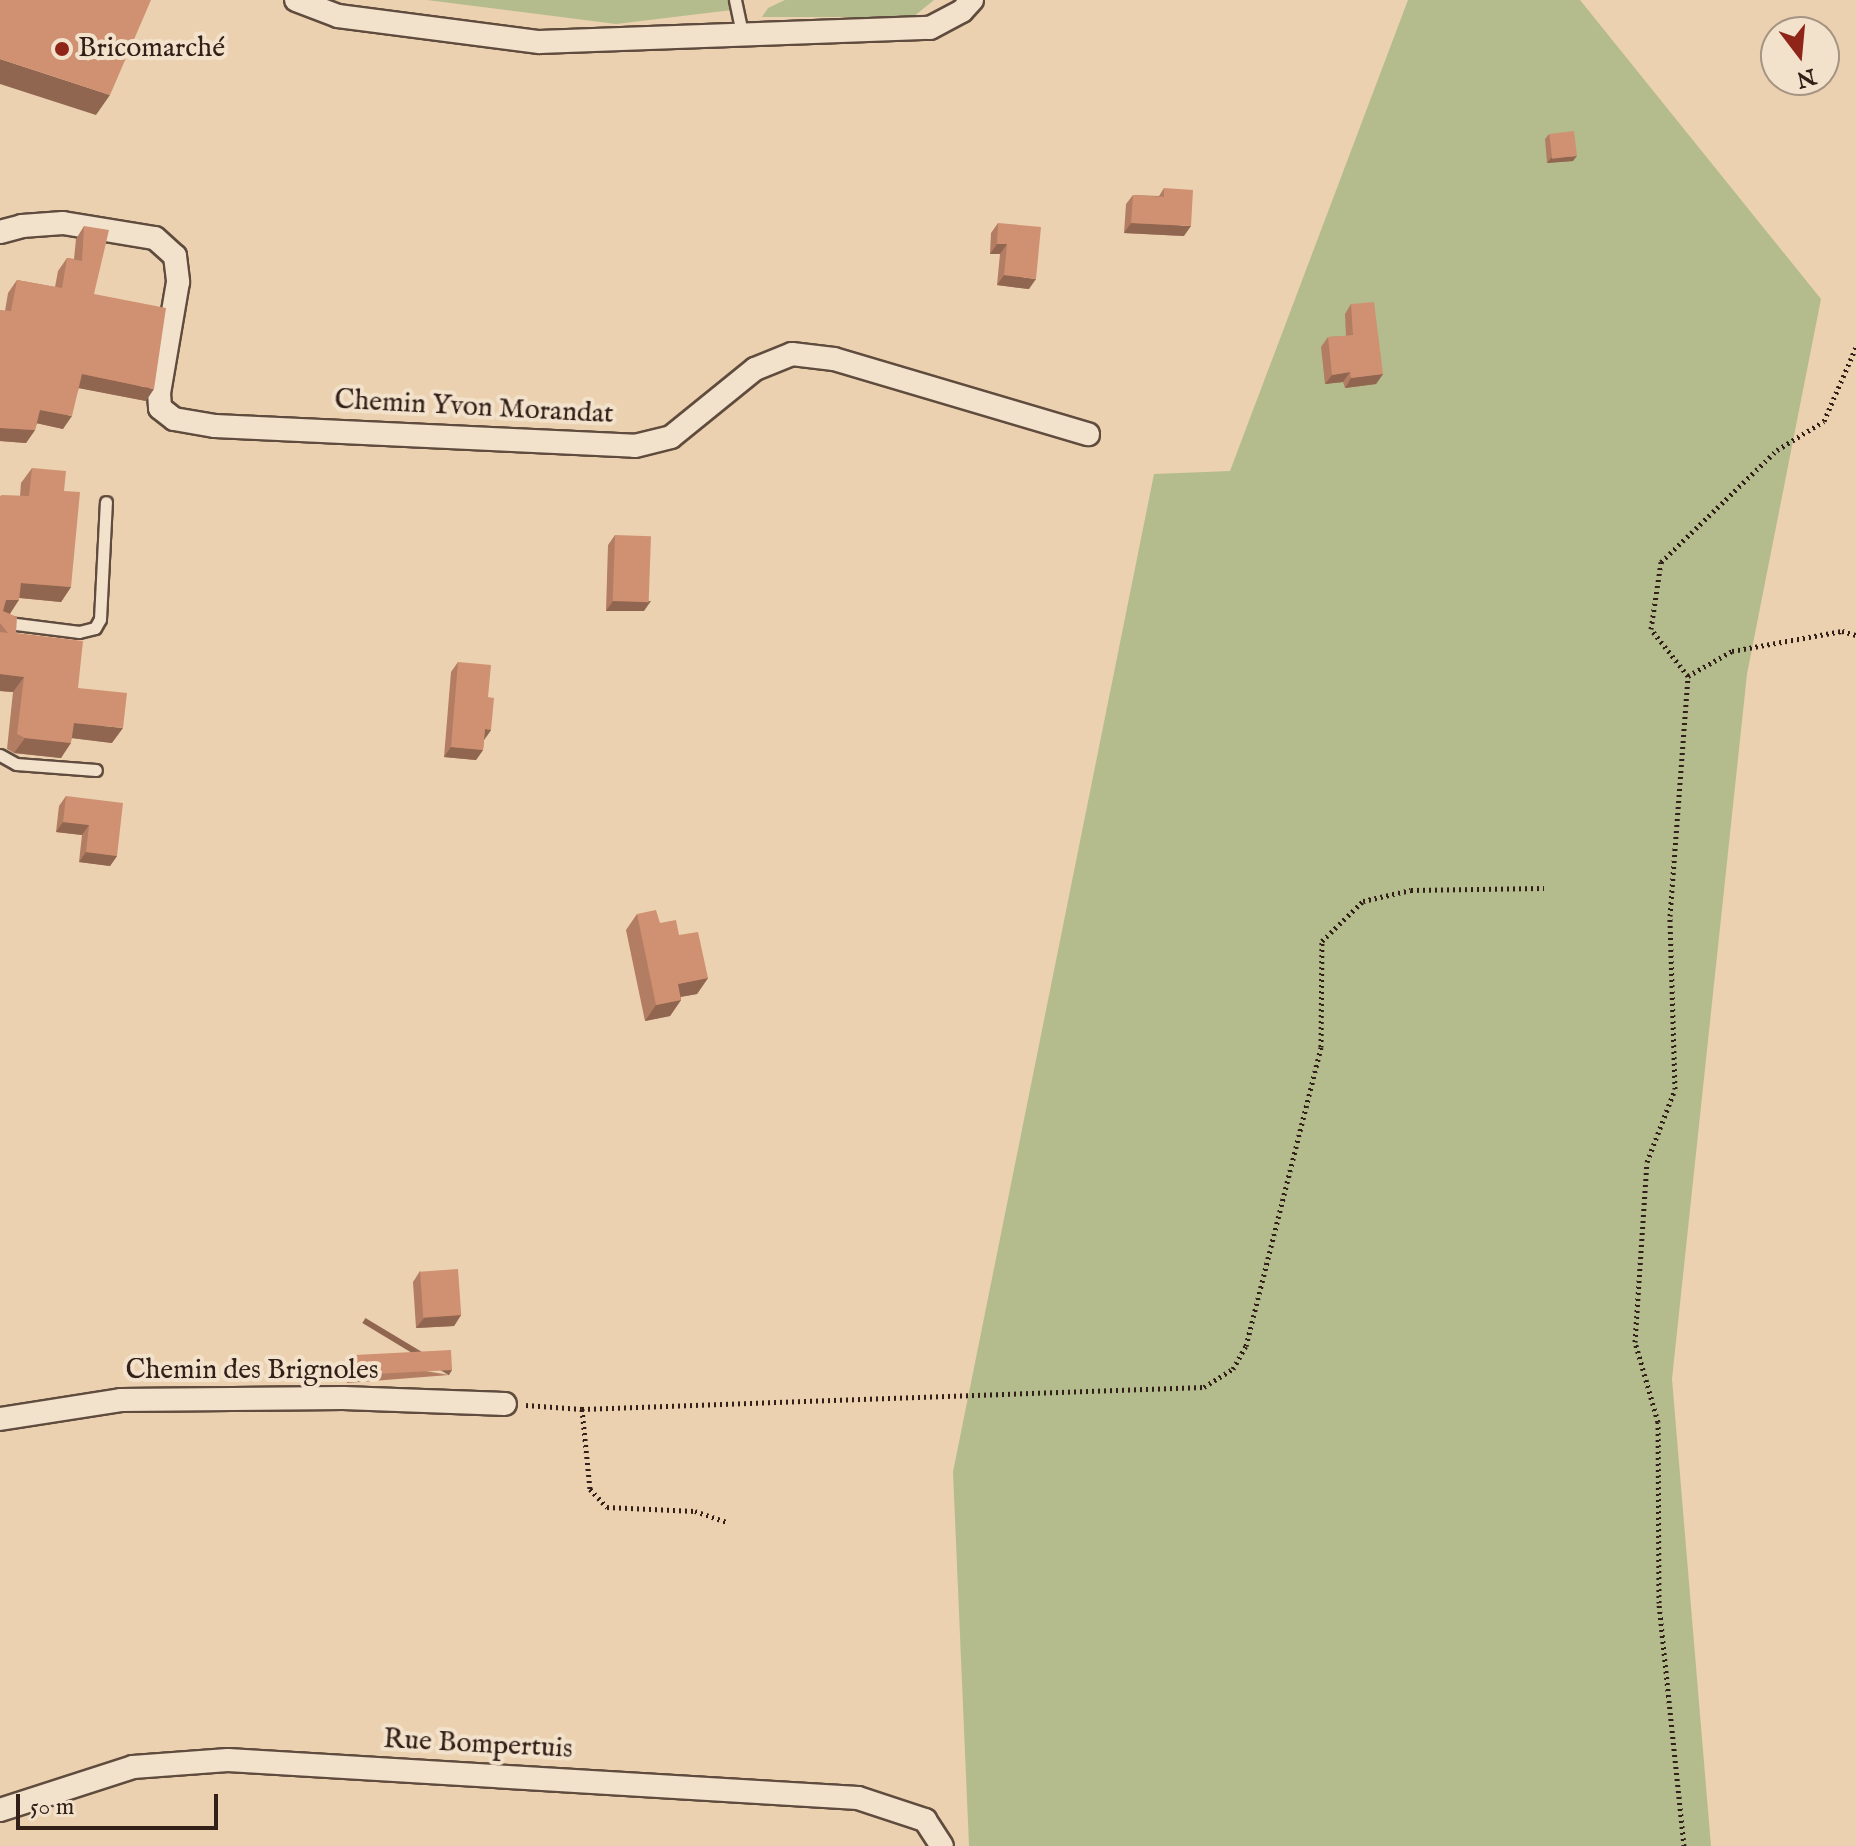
<!DOCTYPE html>
<html>
<head>
<meta charset="utf-8">
<style>
  body { margin:0 }
  #map { position:relative; width:1856px; height:1846px; overflow:hidden; background:#ebd1af; font-family:"IM FELL English",serif }
  div>[style] { position:absolute }
  [style*='--x'] { left:calc(var(--x)*1px); top:calc(var(--y)*1px); width:calc(var(--w)*1px); rotate:calc(var(--a)*1deg) }
  .green>* { inset:0; background:#b4bc8d }
  .path>* { height:5px; margin-top:-2.5px; transform-origin:0; background:repeating-linear-gradient(90deg,#321f18 0 2px,transparent 0 6px) }
  .roads { filter:drop-shadow(2px 0 #604c3e) drop-shadow(-2px 0 #604c3e) drop-shadow(0 2px #604c3e) drop-shadow(0 -2px #604c3e) }
  .lane>* { height:11px; margin:-5.5px; padding:0 5.5px; transform-origin:5.5px; border-radius:5.5px; background:#f2e1cb }
  .street>* { height:22px; margin:-11px; padding:0 11px; transform-origin:11px; border-radius:11px; background:#f2e1cb }
  .wall>* { inset:0; background:#b27d62 }
  .shaded-wall>* { inset:0; background:#916650; transform-origin:0 0 }
  .building>* { inset:0; background:#cf9172; transform-origin:0 0 }
  .dots>* { width:22px; height:22px; translate:-50% -50%; box-sizing:border-box; border:4px solid #f2e1cb; border-radius:50% }
  span { translate:-50% -50%; white-space:nowrap; text-align:center; line-height:1.15; -webkit-text-stroke:8px #f2e1cb; paint-order:stroke }
  .poi-label { font-size:28px; color:#321f18 }
  .left { translate:0 -50%; text-align:left }
  .street-label { font-size:28px; color:#321f18 }
  .north { position:absolute; left:1760px; top:16px; width:80px; height:80px; box-sizing:border-box; background:#f2e1cb; border:2px solid #a59383; border-radius:50%; rotate:164deg; font-size:22px; font-weight:700; line-height:32px; text-align:center; color:#321f18 }
  .north::after { content:''; display:block; margin:auto; width:28px; height:36px; background:#8f2418; clip-path:polygon(50% 0,100% 100%,50% 72%,0 100%) }
  .scale { position:absolute; left:16px; top:1794px; width:202px; height:36px; box-sizing:border-box; border:4px solid #321f18; border-top:0; padding-left:10px; font-size:24px; line-height:28px; white-space:nowrap; color:#321f18; -webkit-text-stroke:6px #f2e1cb; paint-order:stroke }
</style>
</head>
<body>
<div id="map">
  <div class="green">
    <i style="clip-path:polygon(427px 0,729px 0,732px 10px,616px 24px)"></i>
    <i style="clip-path:polygon(785px 0,934px 0,913px 17px,762px 17px,768px 8px)"></i>
    <i style="clip-path:polygon(1408px 0,1580px 0,1821px 299px,1747px 674px,1672px 1379px,1711px 1846px,969px 1846px,953px 1472px,1154px 474px,1230px 471px)"></i>
  </div>
  <div class="path">
    <i style="--x:1688;--y:676;--w:51;--a:-29.6"></i>
    <i style="--x:1732;--y:651;--w:112;--a:-10.3"></i>
    <i style="--x:1842;--y:631;--w:15;--a:16"></i>
    <i style="--x:526;--y:1405;--w:56;--a:4.1"></i>
    <i style="--x:582;--y:1409;--w:622;--a:-2.03"></i>
    <i style="--x:1204;--y:1387;--w:34;--a:-32"></i>
    <i style="--x:1233;--y:1369;--w:26;--a:-61"></i>
    <i style="--x:1246;--y:1346;--w:308;--a:-75.9"></i>
    <i style="--x:1321;--y:1047;--w:106;--a:-89.5"></i>
    <i style="--x:1322;--y:941;--w:57;--a:-44.3"></i>
    <i style="--x:1363;--y:901;--w:49;--a:-12.9"></i>
    <i style="--x:1411;--y:890;--w:133;--a:-0.9"></i>
    <i style="--x:582;--y:1409;--w:80;--a:84.3"></i>
    <i style="--x:590;--y:1489;--w:25;--a:47"></i>
    <i style="--x:607;--y:1507;--w:88;--a:2.6"></i>
    <i style="--x:695;--y:1511;--w:34;--a:19"></i>
    <i style="--x:1684;--y:1846;--w:244;--a:-95.9"></i>
    <i style="--x:1659;--y:1603;--w:181;--a:-90.3"></i>
    <i style="--x:1658;--y:1422;--w:83;--a:-106"></i>
    <i style="--x:1635;--y:1342;--w:180;--a:-86.2"></i>
    <i style="--x:1647;--y:1162;--w:78;--a:-69"></i>
    <i style="--x:1675;--y:1089;--w:173;--a:-91.7"></i>
    <i style="--x:1670;--y:916;--w:241;--a:-85.7"></i>
    <i style="--x:1688;--y:676;--w:60;--a:-128.2"></i>
    <i style="--x:1651;--y:629;--w:68;--a:-81.5"></i>
    <i style="--x:1661;--y:562;--w:161;--a:-44"></i>
    <i style="--x:1777;--y:450;--w:55;--a:-31.7"></i>
    <i style="--x:1824;--y:421;--w:81;--a:-66.6"></i>
  </div>
  <div class="roads">
    <div class="lane">
      <i style="--x:735;--y:0;--w:35;--a:78"></i>
      <i style="--x:0;--y:622;--w:80;--a:7.2"></i>
      <i style="--x:79;--y:632;--w:16;--a:-14"></i>
      <i style="--x:95;--y:628;--w:10;--a:-61"></i>
      <i style="--x:100;--y:619;--w:117;--a:-87.1"></i>
      <i style="--x:0;--y:755;--w:18;--a:29"></i>
      <i style="--x:16;--y:764;--w:80;--a:4.3"></i>
    </div>
    <div class="street">
      <i style="--x:296;--y:0;--w:45;--a:20.9"></i>
      <i style="--x:338;--y:16;--w:203;--a:7.4"></i>
      <i style="--x:539;--y:42;--w:391;--a:-2.1"></i>
      <i style="--x:930;--y:28;--w:36;--a:-28"></i>
      <i style="--x:962;--y:11;--w:15;--a:-48"></i>
      <i style="--x:0;--y:232;--w:23;--a:-15"></i>
      <i style="--x:22;--y:226;--w:41;--a:-4.2"></i>
      <i style="--x:63;--y:223;--w:93;--a:9.3"></i>
      <i style="--x:155;--y:238;--w:27;--a:42"></i>
      <i style="--x:175;--y:256;--w:26;--a:83"></i>
      <i style="--x:178;--y:282;--w:113;--a:99.7"></i>
      <i style="--x:159;--y:393;--w:15;--a:86"></i>
      <i style="--x:160;--y:408;--w:18;--a:38"></i>
      <i style="--x:174;--y:419;--w:42;--a:9.7"></i>
      <i style="--x:215;--y:426;--w:420;--a:2.7"></i>
      <i style="--x:635;--y:446;--w:37;--a:-14"></i>
      <i style="--x:671;--y:437;--w:108;--a:-39"></i>
      <i style="--x:755;--y:369;--w:40;--a:-22"></i>
      <i style="--x:792;--y:354;--w:42;--a:6.8"></i>
      <i style="--x:834;--y:359;--w:265;--a:16.5"></i>
      <i style="--x:0;--y:1419;--w:122;--a:-8.9"></i>
      <i style="--x:121;--y:1400;--w:222;--a:-0.5"></i>
      <i style="--x:343;--y:1398;--w:162;--a:2.1"></i>
      <i style="--x:0;--y:1810;--w:140;--a:-17.9"></i>
      <i style="--x:133;--y:1767;--w:95;--a:-4.2"></i>
      <i style="--x:228;--y:1760;--w:631;--a:3.45"></i>
      <i style="--x:858;--y:1798;--w:71;--a:18.2"></i>
      <i style="--x:925;--y:1820;--w:31;--a:57"></i>
    </div>
  </div>
  <div class="wall">
    <i style="clip-path:polygon(1549px 134px,1573px 161px,1547px 163px,1545px 139px)"></i>
    <i style="clip-path:polygon(1164px 188px,1184px 236px,1124px 233px,1126px 204px,1133px 195px,1159px 196px)"></i>
    <i style="clip-path:polygon(998px 223px,1029px 289px,997px 285px,1000px 254px,990px 254px,991px 233px)"></i>
    <i style="clip-path:polygon(84px 226px,94px 294px,146px 401px,79px 388px,63px 429px,37px 423px,35px 430px,26px 443px,0 441px,0 310px,5px 311px,8px 293px,17px 280px,55px 287px,58px 271px,67px 258px,74px 259px,76px 239px)"></i>
    <i style="clip-path:polygon(1351px 304px,1383px 374px,1376px 384px,1345px 388px,1343px 382px,1325px 384px,1321px 347px,1328px 337px,1346px 336px,1345px 314px)"></i>
    <i style="clip-path:polygon(32px 468px,64px 491px,71px 587px,61px 602px,19px 598px,10px 614px,16px 633px,78px 688px,112px 743px,72px 738px,61px 758px,14px 753px,7px 749px,13px 692px,0 691px,0 496px,20px 496px,21px 483px)"></i>
    <i style="clip-path:polygon(615px 535px,644px 611px,606px 611px,608px 545px)"></i>
    <i style="clip-path:polygon(458px 662px,488px 697px,491px 730px,484px 740px,483px 750px,476px 760px,444px 757px,451px 672px)"></i>
    <i style="clip-path:polygon(66px 796px,117px 856px,110px 866px,79px 862px,82px 835px,56px 832px,59px 806px)"></i>
    <i style="clip-path:polygon(637px 914px,660px 923px,679px 935px,708px 978px,697px 994px,681px 997px,681px 1000px,670px 1016px,645px 1021px,626px 930px)"></i>
    <i style="clip-path:polygon(420px 1271px,461px 1315px,454px 1326px,416px 1328px,413px 1282px)"></i>
    <i style="clip-path:polygon(350px 1358px,449px 1375px,347px 1383px,346px 1363px)"></i>
  </div>
  <div class="shaded-wall">
    <i style="clip-path:polygon(0 59px,110px 95px,96px 115px,0 84px)"></i>
    <i style="clip-path:polygon(1577px 156px,1573px 161px,1547px 163px,1551px 158px)"></i>
    <i style="clip-path:polygon(1131px 223px,1191px 226px,1184px 236px,1124px 233px)"></i>
    <i style="clip-path:polygon(997px 244px,1007px 244px,1000px 254px,990px 254px)"></i>
    <i style="clip-path:polygon(1004px 275px,1036px 279px,1029px 289px,997px 285px)"></i>
    <i style="clip-path:polygon(1350px 372px,1343px 382px,1325px 384px,1332px 375px)"></i>
    <i style="clip-path:polygon(82px 374px,154px 389px,146px 401px,73px 387px)"></i>
    <i style="clip-path:polygon(1383px 374px,1376px 384px,1345px 388px,1351px 378px)"></i>
    <i style="clip-path:polygon(40px 410px,72px 416px,63px 429px,31px 422px)"></i>
    <i style="clip-path:polygon(0 428px,35px 430px,26px 443px,0 441px)"></i>
    <i style="clip-path:polygon(21px 583px,71px 587px,61px 602px,11px 597px)"></i>
    <i style="clip-path:polygon(6px 600px,19px 600px,9px 615px,0 615px)"></i>
    <i style="clip-path:polygon(613px 601px,651px 601px,644px 611px,606px 611px)"></i>
    <i style="clip-path:polygon(0 674px,24px 677px,13px 692px,0 691px)"></i>
    <i style="clip-path:polygon(74px 723px,123px 728px,112px 743px,63px 737px)"></i>
    <i style="clip-path:polygon(485px 729px,491px 730px,484px 740px)"></i>
    <i style="clip-path:polygon(25px 738px,71px 743px,61px 758px,14px 753px)"></i>
    <i style="clip-path:polygon(451px 747px,483px 750px,476px 760px,444px 757px)"></i>
    <i style="clip-path:polygon(63px 822px,89px 825px,82px 835px,56px 832px)"></i>
    <i style="clip-path:polygon(86px 852px,117px 856px,110px 866px,79px 862px)"></i>
    <i style="clip-path:polygon(708px 978px,697px 994px,667px 999px,678px 984px)"></i>
    <i style="clip-path:polygon(681px 1000px,670px 1016px,645px 1021px,656px 1005px)"></i>
    <i style="clip-path:polygon(461px 1315px,454px 1326px,416px 1328px,424px 1318px)"></i>
    <i style="left:452px;top:1370px;width:6px;height:101px;rotate:121deg"></i>
  </div>
  <div class="building">
    <i style="clip-path:polygon(0 0,151px 0,110px 95px,0 59px)"></i>
    <i style="left:1574px;top:131px;width:25px;height:25px;rotate:83deg"></i>
    <i style="clip-path:polygon(1164px 188px,1193px 190px,1191px 226px,1131px 223px,1133px 195px,1164px 197px)"></i>
    <i style="clip-path:polygon(998px 223px,1041px 227px,1036px 279px,1004px 275px,1007px 244px,997px 244px)"></i>
    <i style="clip-path:polygon(84px 226px,109px 230px,94px 294px,166px 308px,154px 389px,82px 374px,72px 416px,40px 410px,35px 430px,0 428px,0 310px,11px 311px,17px 280px,62px 288px,67px 258px,82px 261px)"></i>
    <i style="clip-path:polygon(1374px 302px,1383px 374px,1351px 378px,1350px 372px,1332px 375px,1328px 337px,1353px 335px,1351px 304px)"></i>
    <i style="clip-path:polygon(32px 468px,66px 471px,64px 491px,80px 492px,71px 587px,21px 583px,19px 600px,6px 600px,3px 611px,17px 617px,16px 633px,83px 641px,78px 688px,127px 693px,123px 728px,74px 723px,71px 743px,25px 738px,17px 734px,24px 677px,0 674px,0 632px,8px 633px,0 623px,0 496px,2px 495px,29px 496px)"></i>
    <i style="left:615px;top:535px;width:36px;height:66px;rotate:2deg"></i>
    <i style="clip-path:polygon(458px 662px,491px 665px,488px 697px,494px 698px,491px 730px,485px 729px,483px 750px,451px 747px)"></i>
    <i style="clip-path:polygon(66px 796px,123px 803px,117px 856px,86px 852px,89px 825px,63px 822px)"></i>
    <i style="clip-path:polygon(656px 910px,660px 923px,676px 920px,679px 935px,698px 932px,708px 978px,678px 984px,681px 1000px,656px 1005px,637px 914px)"></i>
    <i style="left:458px;top:1269px;width:46px;height:38px;rotate:86deg"></i>
    <i style="left:451px;top:1350px;width:20px;height:101px;rotate:87deg"></i>
  </div>
  <div class="dots">
    <i style="left:62px;top:49px;background:#8f2418"></i>
  </div>
  <div class="poi-label">
    <span class="left" style="left:78px;top:49px">Bricomarché</span>
  </div>
  <div class="street-label">
    <span style="left:474px;top:408px;rotate:3deg">Chemin Yvon Morandat</span>
    <span style="left:252px;top:1371px">Chemin des Brignoles</span>
    <span style="left:478px;top:1745px;rotate:3deg">Rue Bompertuis</span>
  </div>
  <div class="north">N</div>
  <div class="scale">50 m</div>
</div>
</body>
</html>
